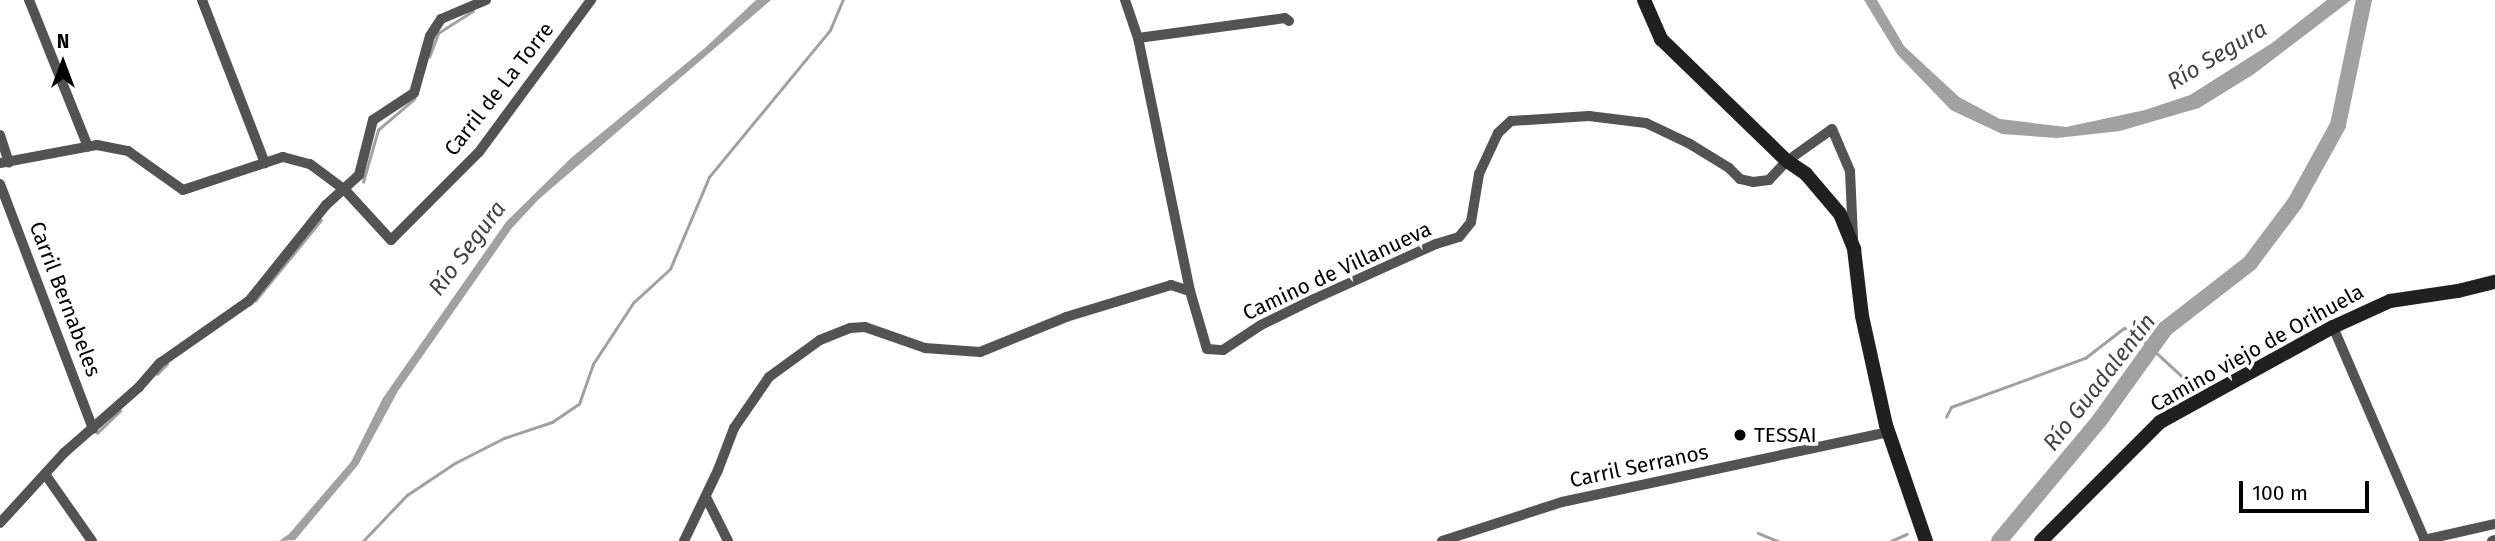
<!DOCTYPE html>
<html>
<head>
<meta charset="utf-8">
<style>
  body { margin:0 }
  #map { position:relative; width:2495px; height:541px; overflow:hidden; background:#fff; font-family:"Fira Sans",sans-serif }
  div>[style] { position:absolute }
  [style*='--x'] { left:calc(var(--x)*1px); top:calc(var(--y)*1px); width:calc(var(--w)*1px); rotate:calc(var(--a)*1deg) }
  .water>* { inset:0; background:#a1a1a1 }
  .stream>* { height:2.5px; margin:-1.25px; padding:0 1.25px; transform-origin:1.25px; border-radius:1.25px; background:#a1a1a1 }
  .river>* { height:16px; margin:-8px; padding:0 8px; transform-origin:8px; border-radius:8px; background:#a1a1a1 }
  .street>* { height:10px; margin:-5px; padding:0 5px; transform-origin:5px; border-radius:5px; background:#535353 }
  .secondary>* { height:14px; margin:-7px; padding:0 7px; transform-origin:7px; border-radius:7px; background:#202020 }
  .dots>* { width:19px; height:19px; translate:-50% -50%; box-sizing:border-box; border:4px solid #fff; border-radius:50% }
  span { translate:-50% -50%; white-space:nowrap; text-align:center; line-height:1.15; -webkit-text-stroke:7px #fff; paint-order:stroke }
  .street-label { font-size:21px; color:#000 }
  .poi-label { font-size:21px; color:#000 }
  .left { translate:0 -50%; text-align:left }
  .water-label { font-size:23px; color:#424242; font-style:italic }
  .north { position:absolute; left:28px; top:28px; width:70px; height:70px; -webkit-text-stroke:5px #fff; paint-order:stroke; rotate:0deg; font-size:19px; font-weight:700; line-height:28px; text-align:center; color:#000 }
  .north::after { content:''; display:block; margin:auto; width:24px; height:32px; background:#000; clip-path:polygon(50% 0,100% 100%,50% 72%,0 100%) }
  .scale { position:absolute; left:2239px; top:481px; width:130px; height:32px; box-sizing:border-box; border:4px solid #000; border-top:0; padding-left:9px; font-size:21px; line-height:24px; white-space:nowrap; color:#000; -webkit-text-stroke:5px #fff; paint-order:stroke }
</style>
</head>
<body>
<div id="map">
  <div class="water">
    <i style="clip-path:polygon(756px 0,771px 0,539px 199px,512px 228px,398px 391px,358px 465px,295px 540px,279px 541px,289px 534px,351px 462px,383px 398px,506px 222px,571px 158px,705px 48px)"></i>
    <i style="clip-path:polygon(1864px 0,1877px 0,1904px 46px,1959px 97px,2000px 119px,2066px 127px,2145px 110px,2190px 95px,2272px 43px,2327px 0,2351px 0,2254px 74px,2199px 108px,2120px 131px,2057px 138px,2002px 134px,1951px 110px,1897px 54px)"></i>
  </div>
  <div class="stream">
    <i style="--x:429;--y:57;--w:26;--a:-69"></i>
    <i style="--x:438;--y:33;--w:41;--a:-32.2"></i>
    <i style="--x:363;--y:182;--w:54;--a:-73.9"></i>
    <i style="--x:378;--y:130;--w:48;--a:-40.7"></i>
    <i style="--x:255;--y:301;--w:104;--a:-50.8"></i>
    <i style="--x:157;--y:374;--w:14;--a:-45"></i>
    <i style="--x:1946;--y:417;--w:11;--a:-63"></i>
    <i style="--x:1951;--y:407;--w:143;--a:-20.1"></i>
    <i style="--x:2085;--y:358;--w:49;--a:-37.6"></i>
    <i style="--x:2124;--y:328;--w:11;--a:22"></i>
    <i style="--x:2134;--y:332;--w:71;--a:42.7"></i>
    <i style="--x:97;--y:433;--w:32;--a:-44"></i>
    <i style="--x:1758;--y:533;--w:22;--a:22"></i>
    <i style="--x:363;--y:541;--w:64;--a:-46.3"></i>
    <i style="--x:407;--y:495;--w:58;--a:-33.7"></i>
    <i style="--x:455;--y:463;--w:55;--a:-27"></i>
    <i style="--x:504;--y:438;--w:51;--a:-18.4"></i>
    <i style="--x:552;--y:422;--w:32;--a:-34"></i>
    <i style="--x:579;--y:404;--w:42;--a:-70.7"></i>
    <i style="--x:593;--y:364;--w:73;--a:-56.7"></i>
    <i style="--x:633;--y:303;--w:50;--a:-42.6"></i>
    <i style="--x:670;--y:269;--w:100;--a:-67"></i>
    <i style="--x:709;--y:177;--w:190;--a:-50.5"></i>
    <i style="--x:830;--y:30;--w:33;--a:-67"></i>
    <i style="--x:1891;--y:541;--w:17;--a:-24"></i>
  </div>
  <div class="river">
    <i style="--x:1999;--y:541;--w:156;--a:-50.2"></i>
    <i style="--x:2099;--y:421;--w:113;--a:-54.3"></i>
    <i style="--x:2165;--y:329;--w:108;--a:-37.8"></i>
    <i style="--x:2250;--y:263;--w:75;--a:-53.1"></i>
    <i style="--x:2295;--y:203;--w:89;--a:-61.1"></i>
    <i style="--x:2338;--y:125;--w:128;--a:-78.3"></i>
  </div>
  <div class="street">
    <i style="--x:29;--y:0;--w:158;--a:68.1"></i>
    <i style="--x:202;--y:0;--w:175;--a:68.9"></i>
    <i style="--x:1125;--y:0;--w:40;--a:71.1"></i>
    <i style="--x:0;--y:135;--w:29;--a:72"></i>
    <i style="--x:0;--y:163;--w:99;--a:-10.5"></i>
    <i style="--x:97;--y:145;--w:32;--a:11"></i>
    <i style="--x:128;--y:151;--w:67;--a:35.3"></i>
    <i style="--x:183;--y:190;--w:105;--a:-18.3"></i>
    <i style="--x:283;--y:157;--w:28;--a:15"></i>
    <i style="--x:310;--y:164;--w:44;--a:36.6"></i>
    <i style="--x:345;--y:190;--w:68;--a:47.4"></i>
    <i style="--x:391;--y:240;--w:124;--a:-45"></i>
    <i style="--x:479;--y:152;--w:189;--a:-53.6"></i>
    <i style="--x:0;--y:184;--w:262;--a:69.2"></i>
    <i style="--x:1190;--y:291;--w:258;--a:-101.6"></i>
    <i style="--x:1138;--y:38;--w:148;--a:-7.7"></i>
    <i style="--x:1285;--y:18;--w:5;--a:37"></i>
    <i style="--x:2333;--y:327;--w:233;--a:66.7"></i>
    <i style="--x:45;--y:474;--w:82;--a:55"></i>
    <i style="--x:706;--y:497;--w:49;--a:63.4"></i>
    <i style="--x:0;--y:523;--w:95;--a:-47.6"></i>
    <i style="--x:64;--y:453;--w:100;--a:-41.3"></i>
    <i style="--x:139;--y:387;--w:32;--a:-49"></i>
    <i style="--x:160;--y:363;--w:108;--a:-34.9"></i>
    <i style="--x:249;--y:301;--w:123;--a:-51.3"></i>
    <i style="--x:326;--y:205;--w:45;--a:-42.3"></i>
    <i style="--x:359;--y:175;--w:57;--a:-75.7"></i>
    <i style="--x:373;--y:120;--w:49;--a:-33.4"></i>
    <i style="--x:414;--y:93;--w:59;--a:-74.3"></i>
    <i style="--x:430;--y:36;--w:20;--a:-57"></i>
    <i style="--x:441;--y:19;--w:49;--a:-22.9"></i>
    <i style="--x:2424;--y:540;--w:73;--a:-12.7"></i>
    <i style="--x:684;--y:541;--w:79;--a:-64.4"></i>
    <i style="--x:718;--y:470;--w:45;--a:-69.1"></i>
    <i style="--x:734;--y:428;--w:62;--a:-55.5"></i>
    <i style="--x:769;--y:377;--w:63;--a:-36"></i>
    <i style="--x:820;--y:340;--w:32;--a:-22"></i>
    <i style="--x:850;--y:328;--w:15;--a:-4"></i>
    <i style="--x:865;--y:327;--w:64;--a:19.3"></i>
    <i style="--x:925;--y:348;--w:55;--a:4.2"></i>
    <i style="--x:980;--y:352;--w:93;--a:-22.1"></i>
    <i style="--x:1066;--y:317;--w:110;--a:-16.9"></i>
    <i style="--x:1171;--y:285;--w:20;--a:18"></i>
    <i style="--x:1190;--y:291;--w:60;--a:73.7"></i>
    <i style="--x:1207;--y:349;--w:16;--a:4"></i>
    <i style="--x:1223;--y:350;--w:45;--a:-33.3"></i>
    <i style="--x:1261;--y:325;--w:59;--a:-26.1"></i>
    <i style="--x:1314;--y:299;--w:134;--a:-24.3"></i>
    <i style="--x:1436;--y:244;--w:24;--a:-17"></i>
    <i style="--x:1459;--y:237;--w:19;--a:-51"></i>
    <i style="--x:1471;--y:222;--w:49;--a:-80.5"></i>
    <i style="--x:1479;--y:174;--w:45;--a:-65.1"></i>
    <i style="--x:1498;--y:133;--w:18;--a:-43"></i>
    <i style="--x:1511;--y:121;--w:78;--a:-3.7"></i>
    <i style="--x:1589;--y:116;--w:57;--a:7"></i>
    <i style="--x:1646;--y:123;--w:49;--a:25.5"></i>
    <i style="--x:1690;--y:144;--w:46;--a:31.6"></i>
    <i style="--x:1729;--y:168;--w:16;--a:45"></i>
    <i style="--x:1740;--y:179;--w:13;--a:13"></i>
    <i style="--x:1753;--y:182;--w:16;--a:-7"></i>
    <i style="--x:1769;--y:180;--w:26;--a:-47"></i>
    <i style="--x:1787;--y:161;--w:55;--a:-35.4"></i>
    <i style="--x:1832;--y:129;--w:46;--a:66.8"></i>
    <i style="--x:1850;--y:171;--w:67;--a:87.4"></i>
    <i style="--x:1442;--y:541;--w:126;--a:-18"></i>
    <i style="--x:1562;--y:502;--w:334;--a:-12.1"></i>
    <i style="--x:2492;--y:541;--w:3;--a:-18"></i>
  </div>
  <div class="secondary">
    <i style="--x:1644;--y:0;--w:43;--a:66.4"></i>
    <i style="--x:1661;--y:39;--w:175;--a:44.1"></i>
    <i style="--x:1787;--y:161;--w:23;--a:34"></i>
    <i style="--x:1806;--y:174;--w:52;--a:49.6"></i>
    <i style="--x:1840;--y:214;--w:38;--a:68"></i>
    <i style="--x:1854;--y:249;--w:67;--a:83.2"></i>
    <i style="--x:1862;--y:316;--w:112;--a:77.6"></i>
    <i style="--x:1886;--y:425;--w:123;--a:71"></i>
    <i style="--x:2041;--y:541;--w:168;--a:-45"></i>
    <i style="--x:2160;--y:422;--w:197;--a:-28.8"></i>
    <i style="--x:2333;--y:327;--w:63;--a:-24.5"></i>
    <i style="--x:2390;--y:301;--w:69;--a:-8.4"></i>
    <i style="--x:2458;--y:291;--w:38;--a:-14"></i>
  </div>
  <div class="dots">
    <i style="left:1740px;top:435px;background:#000"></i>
  </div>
  <div class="street-label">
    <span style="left:499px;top:89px;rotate:-52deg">Carril de La Torre</span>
    <span style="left:1337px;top:271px;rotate:-25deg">Camino de Villanueva</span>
    <span style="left:65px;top:299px;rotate:69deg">Carril Bernabeles</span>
    <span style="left:2257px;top:348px;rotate:-29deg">Camino viejo de Orihuela</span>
    <span style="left:1639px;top:466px;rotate:-12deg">Carril Serranos</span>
  </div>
  <div class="poi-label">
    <span class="left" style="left:1754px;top:435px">TESSAI</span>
  </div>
  <div class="water-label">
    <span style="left:2217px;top:55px;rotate:-31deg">Río Segura</span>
    <span style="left:467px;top:248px;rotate:-53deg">Río Segura</span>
    <span style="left:2099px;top:382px;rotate:-52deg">Río Guadalentín</span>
  </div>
  <div class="north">N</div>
  <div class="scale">100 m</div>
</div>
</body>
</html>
